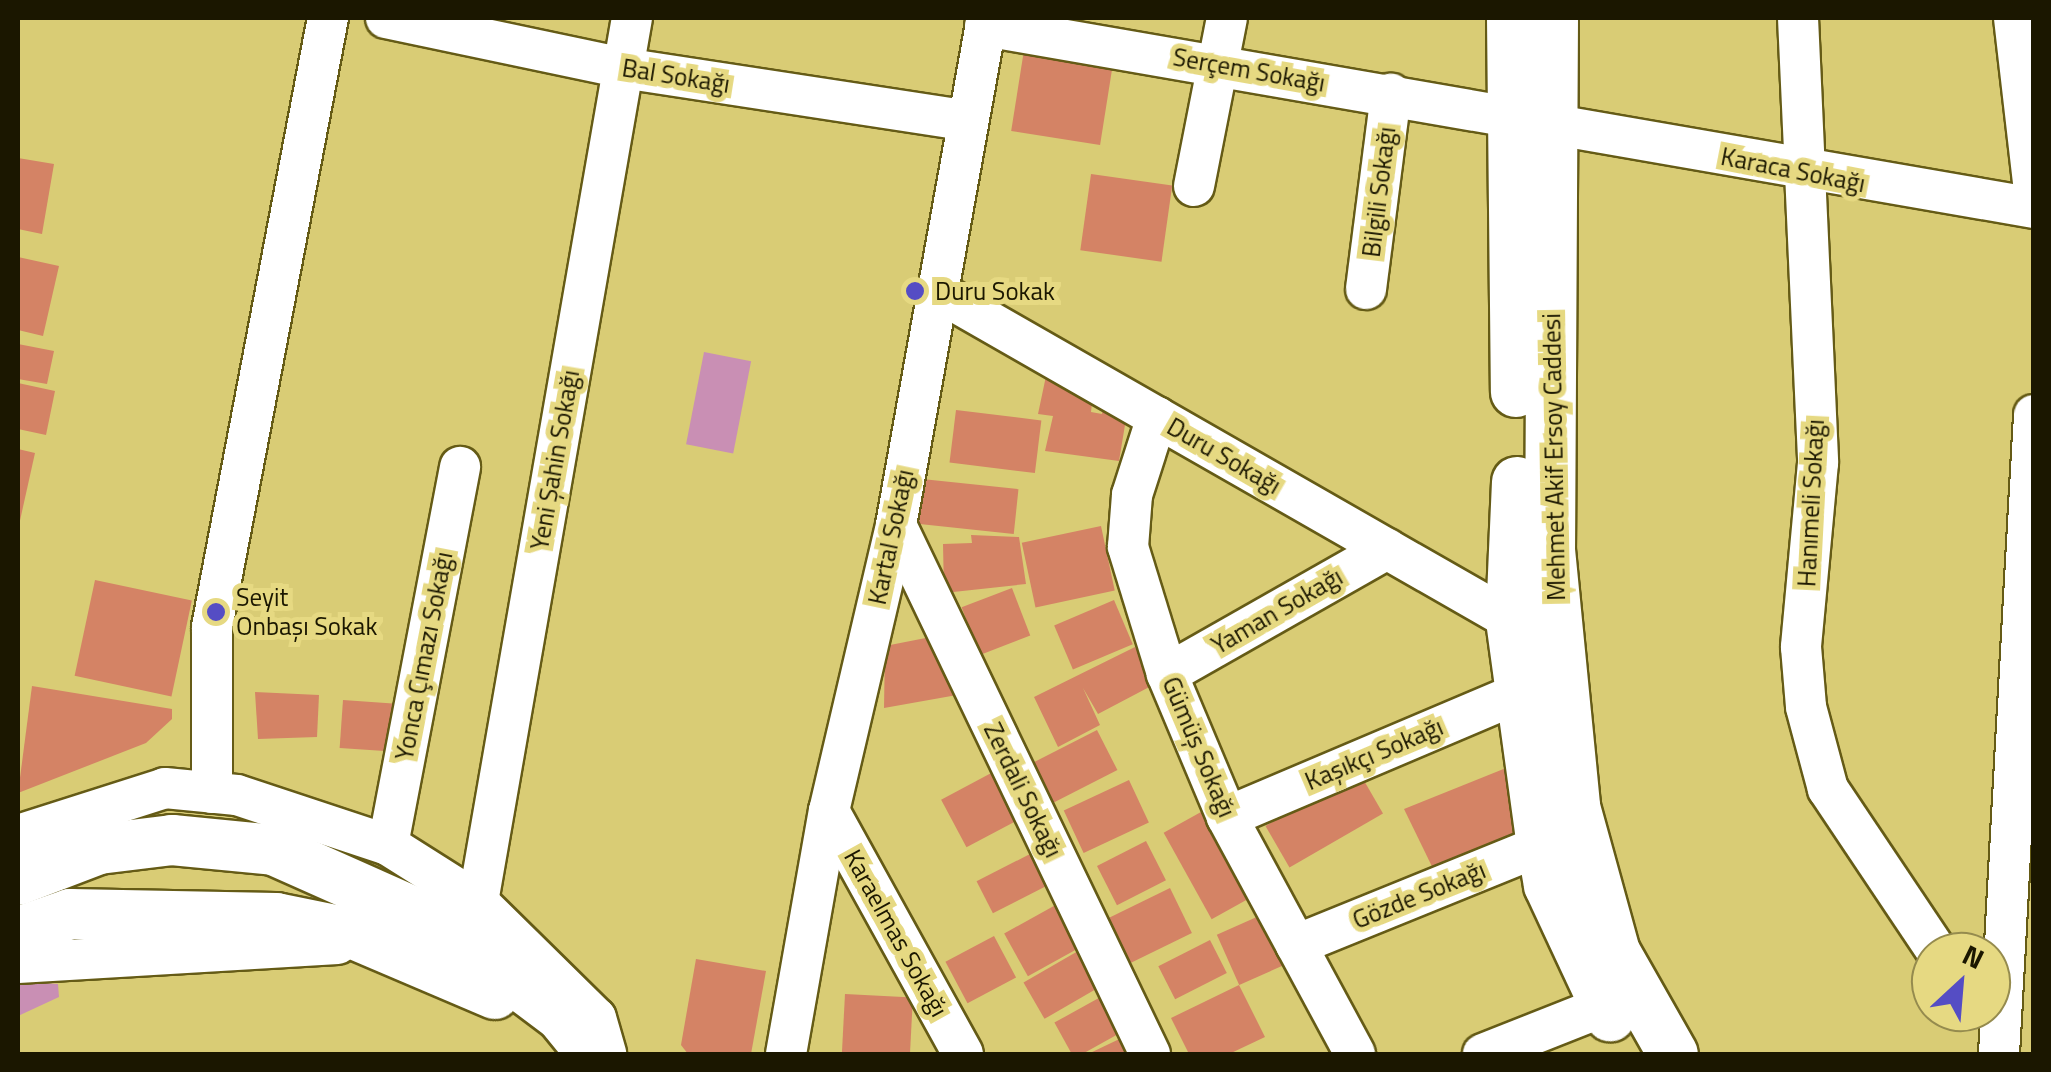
<!DOCTYPE html>
<html>
<head>
<meta charset="utf-8">
<style>
  body { margin:0 }
  #map { position:relative; width:2051px; height:1072px; overflow:hidden; background:#d9cc75; font-family:"Titillium Web",sans-serif }
  div>[style] { position:absolute }
  [style*='--x'] { left:calc(var(--x)*1px); top:calc(var(--y)*1px); width:calc(var(--w)*1px); rotate:calc(var(--a)*1deg) }
  .green>* { inset:0; background:#c98fb4; transform-origin:0 0 }
  .building>* { inset:0; background:#d48365; transform-origin:0 0 }
  .roads { filter:drop-shadow(2px 0 #655b16) drop-shadow(-2px 0 #655b16) drop-shadow(0 2px #655b16) drop-shadow(0 -2px #655b16) }
  .minor>* { height:40px; margin:-20px; padding:0 20px; transform-origin:20px; border-radius:20px; background:#fff }
  .major>* { height:50px; margin:-25px; padding:0 25px; transform-origin:25px; border-radius:25px; background:#fff }
  .dots>* { width:28px; height:28px; translate:-50% -50%; box-sizing:border-box; border:5px solid #e6d982; border-radius:50% }
  span { translate:-50% -50%; white-space:nowrap; text-align:center; line-height:1.15; -webkit-text-stroke:10px #e6d982; paint-order:stroke }
  .street-label { font-size:25px; color:#1b1700 }
  .poi-label { font-size:25px; color:#1b1700 }
  .left { translate:0 -50%; text-align:left }
  .frame { position:absolute; inset:0; border:20px solid #1b1700; pointer-events:none }
  .north { position:absolute; left:1911px; top:932px; width:100px; height:100px; box-sizing:border-box; background:#e6d982; border:2px solid #958b4e; border-radius:50%; rotate:26deg; font-size:28px; font-weight:700; line-height:40px; text-align:center; color:#1b1700 }
  .north::after { content:''; display:block; margin:auto; width:35px; height:45px; background:#554dc4; clip-path:polygon(50% 0,100% 100%,50% 72%,0 100%) }
</style>
</head>
<body>
<div id="map">
  <div class="green">
    <i style="left:704px;top:352px;width:48px;height:94px;rotate:11deg"></i>
    <i style="clip-path:polygon(18px 981px,58px 984px,59px 997px,18px 1016px)"></i>
  </div>
  <div class="building">
    <i style="left:1024px;top:50px;width:90px;height:82px;rotate:9deg"></i>
    <i style="clip-path:polygon(18px 158px,54px 164px,42px 234px,18px 229px)"></i>
    <i style="left:1091px;top:174px;width:82px;height:77px;rotate:8deg"></i>
    <i style="clip-path:polygon(18px 257px,59px 266px,43px 336px,18px 330px)"></i>
    <i style="clip-path:polygon(18px 344px,54px 351px,47px 384px,18px 379px)"></i>
    <i style="clip-path:polygon(1046px 376px,1094px 386px,1091px 412px,1102px 414px,1105px 395px,1127px 413px,1119px 461px,1045px 451px,1053px 416px,1038px 414px)"></i>
    <i style="clip-path:polygon(18px 383px,55px 391px,46px 435px,18px 429px)"></i>
    <i style="left:956px;top:410px;width:86px;height:53px;rotate:7deg"></i>
    <i style="clip-path:polygon(18px 449px,35px 453px,19px 525px,18px 525px)"></i>
    <i style="left:922px;top:479px;width:97px;height:45px;rotate:6deg"></i>
    <i style="left:1101px;top:526px;width:66px;height:81px;rotate:78deg"></i>
    <i style="clip-path:polygon(971px 535px,1019px 537px,1026px 584px,944px 593px,943px 544px,972px 543px)"></i>
    <i style="left:95px;top:580px;width:99px;height:98px;rotate:12deg"></i>
    <i style="left:1012px;top:588px;width:51px;height:54px;rotate:69deg"></i>
    <i style="left:1114px;top:600px;width:48px;height:65px;rotate:67deg"></i>
    <i style="clip-path:polygon(946px 634px,957px 695px,884px 708px,885px 646px)"></i>
    <i style="clip-path:polygon(1135px 647px,1155px 684px,1098px 714px,1083px 688px,1100px 725px,1058px 747px,1034px 697px)"></i>
    <i style="clip-path:polygon(32px 686px,172px 709px,172px 719px,146px 743px,18px 793px)"></i>
    <i style="clip-path:polygon(255px 692px,319px 695px,317px 737px,258px 739px)"></i>
    <i style="left:343px;top:700px;width:64px;height:48px;rotate:4deg"></i>
    <i style="left:1097px;top:730px;width:45px;height:72px;rotate:63deg"></i>
    <i style="clip-path:polygon(1506px 768px,1537px 829px,1441px 885px,1404px 809px)"></i>
    <i style="left:995px;top:771px;width:54px;height:61px;rotate:62deg"></i>
    <i style="left:1359px;top:772px;width:48px;height:108px;rotate:60deg"></i>
    <i style="left:1129px;top:780px;width:47px;height:72px;rotate:65deg"></i>
    <i style="left:1210px;top:807px;width:99px;height:53px;rotate:61deg"></i>
    <i style="left:1146px;top:841px;width:44px;height:55px;rotate:63deg"></i>
    <i style="left:1030px;top:854px;width:36px;height:60px;rotate:63deg"></i>
    <i style="left:1170px;top:888px;width:50px;height:70px;rotate:64deg"></i>
    <i style="left:1061px;top:902px;width:49px;height:65px;rotate:61deg"></i>
    <i style="left:1268px;top:912px;width:55px;height:56px;rotate:66deg"></i>
    <i style="left:994px;top:936px;width:47px;height:55px;rotate:62deg"></i>
    <i style="left:1210px;top:940px;width:37px;height:58px;rotate:63deg"></i>
    <i style="left:1085px;top:947px;width:42px;height:71px;rotate:60deg"></i>
    <i style="clip-path:polygon(696px 959px,766px 971px,751px 1054px,688px 1054px,681px 1045px)"></i>
    <i style="clip-path:polygon(1239px 985px,1265px 1037px,1229px 1054px,1189px 1054px,1171px 1018px)"></i>
    <i style="left:845px;top:994px;width:68px;height:60px;rotate:3deg"></i>
    <i style="left:1106px;top:994px;width:41px;height:59px;rotate:61deg"></i>
    <i style="clip-path:polygon(1132px 1033px,1144px 1054px,1088px 1054px)"></i>
  </div>
  <div class="roads">
    <div class="minor">
      <i style="--x:386;--y:18;--w:242;--a:11.9"></i>
      <i style="--x:623;--y:68;--w:349;--a:8.7"></i>
      <i style="--x:1798;--y:18;--w:445;--a:87.4"></i>
      <i style="--x:1818;--y:463;--w:185;--a:95.3"></i>
      <i style="--x:1801;--y:647;--w:60;--a:85.2"></i>
      <i style="--x:1806;--y:707;--w:85;--a:75"></i>
      <i style="--x:1828;--y:789;--w:196;--a:56.2"></i>
      <i style="--x:2014;--y:18;--w:173;--a:83.4"></i>
      <i style="--x:985;--y:26;--w:1065;--a:9.84"></i>
      <i style="--x:1194;--y:186;--w:171;--a:-78.9"></i>
      <i style="--x:1366;--y:289;--w:197;--a:-82.7"></i>
      <i style="--x:938;--y:292;--w:660;--a:29.79"></i>
      <i style="--x:1157;--y:417;--w:82;--a:107.8"></i>
      <i style="--x:1132;--y:495;--w:52;--a:94.4"></i>
      <i style="--x:1128;--y:547;--w:133;--a:72.9"></i>
      <i style="--x:1167;--y:674;--w:155;--a:67.2"></i>
      <i style="--x:1227;--y:817;--w:269;--a:61.6"></i>
      <i style="--x:896;--y:525;--w:587;--a:64.35"></i>
      <i style="--x:1167;--y:674;--w:253;--a:-29.6"></i>
      <i style="--x:212;--y:793;--w:166;--a:-90"></i>
      <i style="--x:212;--y:627;--w:620;--a:-79.22"></i>
      <i style="--x:829;--y:811;--w:277;--a:61.1"></i>
      <i style="--x:1227;--y:817;--w:319;--a:-23"></i>
      <i style="--x:18;--y:835;--w:154;--a:-17.7"></i>
      <i style="--x:165;--y:788;--w:72;--a:5.6"></i>
      <i style="--x:237;--y:795;--w:159;--a:18.3"></i>
      <i style="--x:388;--y:845;--w:107;--a:32.3"></i>
      <i style="--x:478;--y:902;--w:165;--a:44.5"></i>
      <i style="--x:596;--y:1018;--w:37;--a:74"></i>
      <i style="--x:388;--y:845;--w:385;--a:-79.2"></i>
      <i style="--x:478;--y:902;--w:897;--a:-80.12"></i>
      <i style="--x:1296;--y:945;--w:266;--a:-22.1"></i>
      <i style="--x:18;--y:963;--w:320;--a:-3.4"></i>
      <i style="--x:786;--y:1054;--w:247;--a:-80"></i>
      <i style="--x:829;--y:811;--w:294;--a:-76.8"></i>
      <i style="--x:896;--y:525;--w:515;--a:-79.82"></i>
      <i style="--x:1483;--y:1054;--w:130;--a:-21.6"></i>
      <i style="--x:1999;--y:1054;--w:640;--a:-86.86"></i>
    </div>
    <div class="major">
      <i style="--x:1512;--y:18;--w:374;--a:89.4"></i>
      <i style="--x:1553;--y:18;--w:532;--a:90.32"></i>
      <i style="--x:1550;--y:550;--w:258;--a:84.4"></i>
      <i style="--x:1575;--y:807;--w:150;--a:74.6"></i>
      <i style="--x:1615;--y:952;--w:117;--a:60.4"></i>
      <i style="--x:1517;--y:482;--w:138;--a:92.5"></i>
      <i style="--x:1511;--y:620;--w:227;--a:82.2"></i>
      <i style="--x:1542;--y:845;--w:41;--a:80.1"></i>
      <i style="--x:1549;--y:885;--w:145;--a:65"></i>
      <i style="--x:18;--y:880;--w:87;--a:-20.9"></i>
      <i style="--x:99;--y:849;--w:74;--a:-7"></i>
      <i style="--x:172;--y:840;--w:102;--a:5.6"></i>
      <i style="--x:274;--y:850;--w:177;--a:24"></i>
      <i style="--x:436;--y:922;--w:156;--a:36.9"></i>
      <i style="--x:561;--y:1016;--w:49;--a:50.8"></i>
      <i style="--x:18;--y:932;--w:55;--a:-19.1"></i>
      <i style="--x:70;--y:914;--w:206;--a:1.1"></i>
      <i style="--x:276;--y:918;--w:80;--a:11.6"></i>
      <i style="--x:354;--y:934;--w:153;--a:23.1"></i>
    </div>
  </div>
  <div class="dots">
    <i style="left:915px;top:291px;background:#554dc4"></i>
    <i style="left:216px;top:612px;background:#554dc4"></i>
  </div>
  <div class="street-label">
    <span style="left:1249px;top:70px;rotate:10deg">Serçem Sokağı</span>
    <span style="left:676px;top:76px;rotate:9deg">Bal Sokağı</span>
    <span style="left:1793px;top:170px;rotate:11deg">Karaca Sokağı</span>
    <span style="left:1379px;top:192px;rotate:-83deg">Bilgili Sokağı</span>
    <span style="left:1224px;top:456px;rotate:30deg">Duru Sokağı</span>
    <span style="left:1554px;top:457px;rotate:-91deg">Mehmet Akif Ersoy Caddesi</span>
    <span style="left:555px;top:460px;rotate:-80deg">Yeni Şahin Sokağı</span>
    <span style="left:1811px;top:503px;rotate:-87deg">Hanımeli Sokağı</span>
    <span style="left:891px;top:537px;rotate:-78deg">Kartal Sokağı</span>
    <span style="left:1277px;top:611px;rotate:-30deg">Yaman Sokağı</span>
    <span style="left:424px;top:656px;rotate:-79deg">Yonca Çımazı Sokağı</span>
    <span style="left:1199px;top:747px;rotate:67deg">Gümüş Sokağı</span>
    <span style="left:1374px;top:754px;rotate:-23deg">Kaşıkçı Sokağı</span>
    <span style="left:1023px;top:790px;rotate:64deg">Zerdali Sokağı</span>
    <span style="left:1419px;top:895px;rotate:-22deg">Gözde Sokağı</span>
    <span style="left:896px;top:933px;rotate:61deg">Karaelmas Sokağı</span>
  </div>
  <div class="poi-label">
    <span class="left" style="left:935px;top:291px">Duru Sokak</span>
    <span class="left" style="left:236px;top:612px">Seyit<br>Onbaşı Sokak</span>
  </div>
  <div class="frame"></div>
  <div class="north">N</div>
</div>
</body>
</html>
